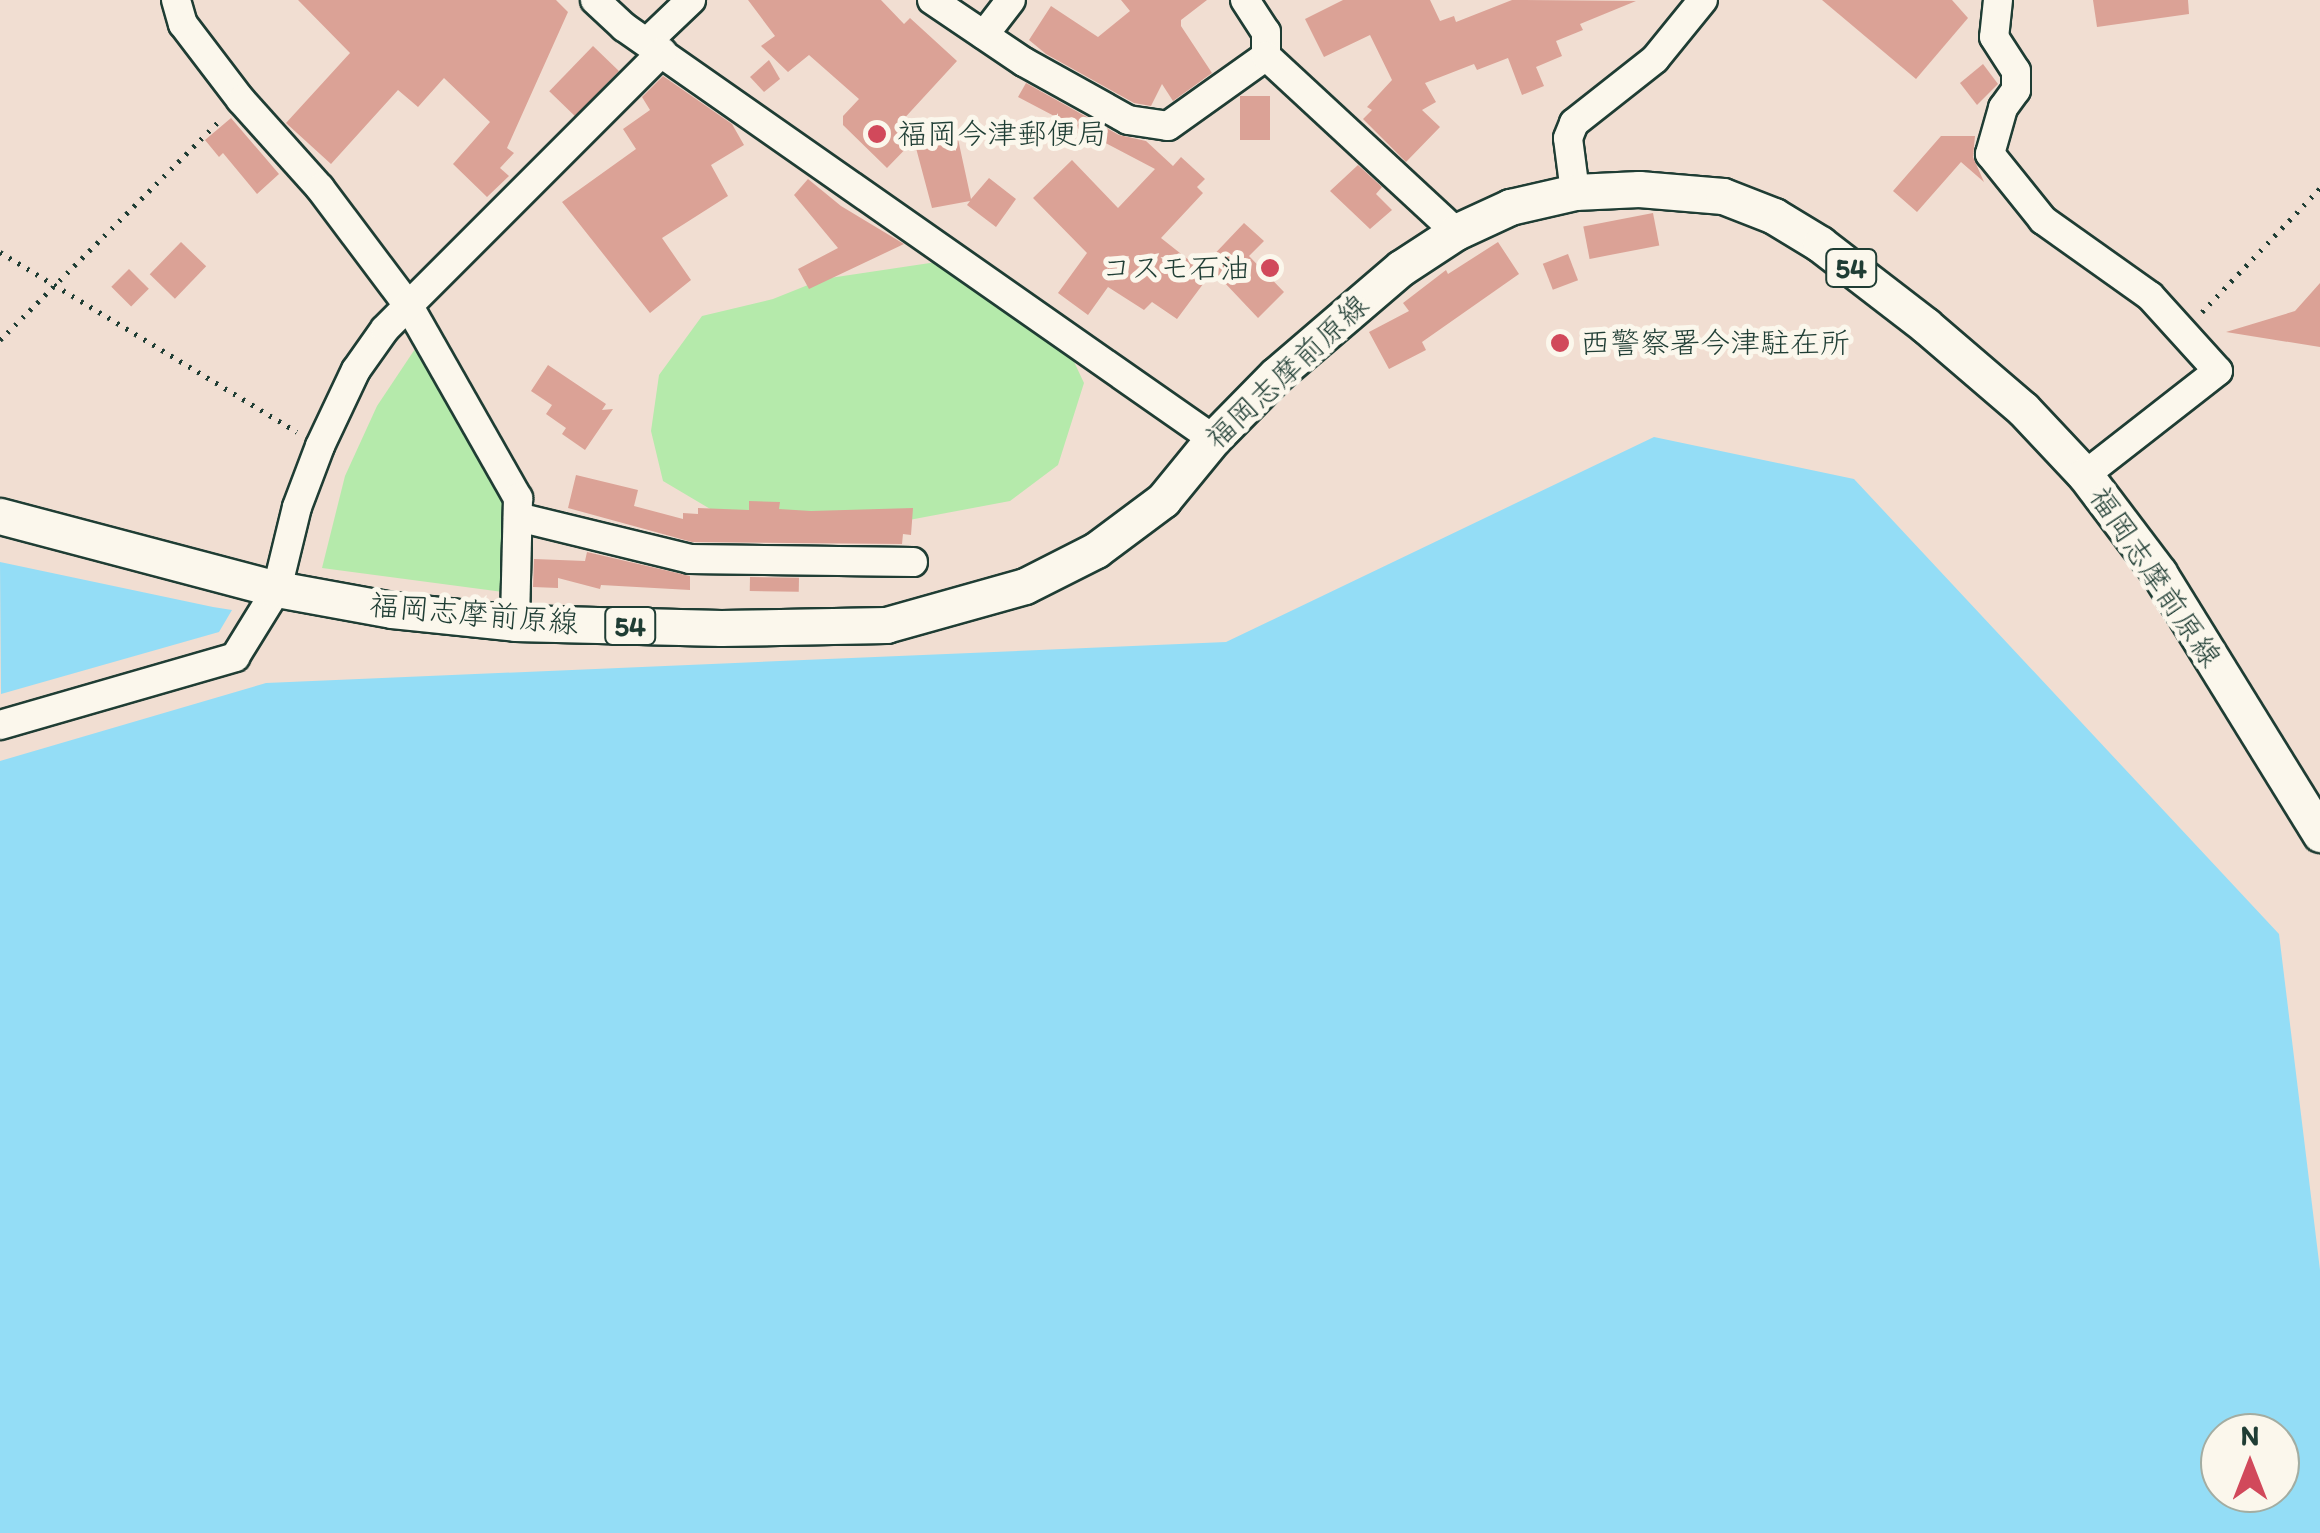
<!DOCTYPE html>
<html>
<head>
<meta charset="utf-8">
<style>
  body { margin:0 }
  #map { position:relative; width:2320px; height:1533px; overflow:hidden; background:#f1ded2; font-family:Itim,"Klee One",sans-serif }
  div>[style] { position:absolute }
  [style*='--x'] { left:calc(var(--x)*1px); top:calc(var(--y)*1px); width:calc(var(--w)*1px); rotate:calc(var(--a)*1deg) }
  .green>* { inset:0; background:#b5eaab }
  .water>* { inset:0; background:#94ddf6 }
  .building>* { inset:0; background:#dba296; transform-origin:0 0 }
  .path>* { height:5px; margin-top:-2.5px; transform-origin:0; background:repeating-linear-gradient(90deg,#1f3d34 0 2.5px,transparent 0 10.5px) }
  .roads { filter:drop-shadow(2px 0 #1f3d34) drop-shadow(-2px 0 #1f3d34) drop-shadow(0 2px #1f3d34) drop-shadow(0 -2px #1f3d34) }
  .minor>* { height:28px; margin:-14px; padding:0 14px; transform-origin:14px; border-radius:14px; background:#fbf7ec }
  .major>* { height:35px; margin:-17.5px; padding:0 17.5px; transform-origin:17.5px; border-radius:17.5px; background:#fbf7ec }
  .dots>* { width:28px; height:28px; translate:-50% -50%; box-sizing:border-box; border:5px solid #fbf7ec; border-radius:50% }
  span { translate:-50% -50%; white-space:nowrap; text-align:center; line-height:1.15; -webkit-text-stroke:10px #fbf7ec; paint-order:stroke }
  .shield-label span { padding:2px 8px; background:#fbf7ec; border:2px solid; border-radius:8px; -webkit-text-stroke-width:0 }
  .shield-label { font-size:28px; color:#1f3d34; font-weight:700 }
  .poi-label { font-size:30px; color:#1f3d34 }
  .left { translate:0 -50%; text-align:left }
  .right { translate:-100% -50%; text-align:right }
  .street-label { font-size:30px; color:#1f3d34 }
  .north { position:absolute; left:2200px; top:1413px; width:100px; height:100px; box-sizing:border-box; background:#fbf7ec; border:2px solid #a3ada2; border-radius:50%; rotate:0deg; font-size:28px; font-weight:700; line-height:40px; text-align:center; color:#1f3d34 }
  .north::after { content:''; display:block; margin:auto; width:35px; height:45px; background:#d1495b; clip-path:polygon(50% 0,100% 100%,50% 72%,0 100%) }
</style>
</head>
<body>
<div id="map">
  <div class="green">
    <i style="clip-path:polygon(950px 260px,1069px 351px,1084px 383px,1058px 465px,1010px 501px,909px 520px,717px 513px,663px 481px,651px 431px,659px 375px,702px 316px,773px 299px,823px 279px)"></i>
    <i style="clip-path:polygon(421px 340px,508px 503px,503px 592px,322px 568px,345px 476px,377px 406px)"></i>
  </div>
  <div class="water">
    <i style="clip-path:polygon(evenodd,1654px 437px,1854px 479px,2279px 934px,2320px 1270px,2320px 1533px,0 1533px,0 761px,266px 683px,1226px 642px,1654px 437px,2280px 1433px,2280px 1493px,2220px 1493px,2220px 1433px,2280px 1433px)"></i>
    <i style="clip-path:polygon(0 562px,213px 607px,232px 610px,219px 632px,1px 694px)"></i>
  </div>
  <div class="building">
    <i style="clip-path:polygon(298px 0,556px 0,568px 12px,507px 148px,514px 153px,500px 168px,509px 176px,487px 197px,453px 164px,490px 122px,444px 78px,418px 107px,398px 90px,331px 164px,286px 123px,350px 53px)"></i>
    <i style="clip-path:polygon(748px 0,881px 0,904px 24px,910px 18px,957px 61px,900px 123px,916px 138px,887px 168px,843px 125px,843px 116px,859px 99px,809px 55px,788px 72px,761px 46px,775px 36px)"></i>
    <i style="clip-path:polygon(1121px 0,1207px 0,1181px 20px,1181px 26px,1212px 73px,1173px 101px,1162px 84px,1151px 106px,1134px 103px,1046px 54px,1029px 40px,1051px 6px,1098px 37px,1130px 11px)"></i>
    <i style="clip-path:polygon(1343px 0,1430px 0,1440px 21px,1454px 16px,1456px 22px,1512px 0,1636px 1px,1580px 24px,1583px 30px,1556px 41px,1562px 56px,1536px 67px,1544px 86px,1522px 95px,1508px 58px,1477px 70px,1474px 64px,1425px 83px,1436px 102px,1422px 110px,1440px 127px,1406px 162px,1363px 119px,1372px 110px,1367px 107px,1392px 80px,1370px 35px,1324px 57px,1305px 19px)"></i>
    <i style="clip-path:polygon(1822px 0,1952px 0,1968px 18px,1916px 79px)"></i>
    <i style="clip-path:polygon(2093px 0,2188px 0,2189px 14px,2097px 27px)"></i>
    <i style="left:593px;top:46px;width:36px;height:63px;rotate:44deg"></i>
    <i style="clip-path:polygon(769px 60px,780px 79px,764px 92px,750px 77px)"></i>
    <i style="clip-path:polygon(1983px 64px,1998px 84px,1977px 105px,1960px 83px)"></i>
    <i style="clip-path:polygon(663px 76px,732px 124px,744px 145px,711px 165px,728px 196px,662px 238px,691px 280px,650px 313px,562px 202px,636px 149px,623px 129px,650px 110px,642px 97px)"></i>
    <i style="clip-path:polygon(1026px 83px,1119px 135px,1146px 141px,1173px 166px,1181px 157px,1205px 179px,1197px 187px,1203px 193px,1161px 238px,1209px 276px,1177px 319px,1152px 302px,1144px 310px,1108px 287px,1088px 315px,1058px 293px,1087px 253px,1033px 198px,1072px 160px,1118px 208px,1155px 169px,1018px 97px)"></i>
    <i style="left:1240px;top:96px;width:30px;height:44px"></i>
    <i style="clip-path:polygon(231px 118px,279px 174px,257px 194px,223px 153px,219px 157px,205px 140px)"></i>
    <i style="clip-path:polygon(1941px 136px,1975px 136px,1973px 157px,1984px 182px,1961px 162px,1917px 212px,1893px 191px)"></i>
    <i style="clip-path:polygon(958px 139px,971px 199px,989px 178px,1016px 199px,996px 227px,967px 205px,970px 201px,932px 208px,916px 148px)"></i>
    <i style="clip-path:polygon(1358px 165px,1382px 187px,1376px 194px,1392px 210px,1370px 229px,1330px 191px)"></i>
    <i style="clip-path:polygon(808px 179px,841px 206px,904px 244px,809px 289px,798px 269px,838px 248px,794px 195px)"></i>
    <i style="left:1653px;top:213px;width:33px;height:71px;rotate:79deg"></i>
    <i style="clip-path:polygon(1244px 223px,1264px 241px,1249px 256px,1284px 292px,1258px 318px,1206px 263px)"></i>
    <i style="left:181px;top:242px;width:35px;height:45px;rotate:44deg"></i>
    <i style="clip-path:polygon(1498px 242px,1519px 274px,1422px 342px,1426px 350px,1389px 369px,1369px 332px,1409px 311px,1403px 303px,1446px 270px,1448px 274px)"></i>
    <i style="left:1568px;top:254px;width:28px;height:27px;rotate:69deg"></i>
    <i style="left:129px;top:269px;width:28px;height:25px;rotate:45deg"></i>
    <i style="clip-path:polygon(2320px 283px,2320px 347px,2226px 332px,2295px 311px)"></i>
    <i style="clip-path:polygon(548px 365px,606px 404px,602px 410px,613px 409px,585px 450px,562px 434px,566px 428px,546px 414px,552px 405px,531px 391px)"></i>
    <i style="clip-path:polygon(576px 475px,638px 490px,634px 506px,683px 519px,683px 513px,698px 514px,698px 508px,749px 510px,749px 501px,780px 502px,779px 509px,811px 511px,913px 508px,911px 535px,903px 534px,902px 544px,692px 542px,568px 508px)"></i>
    <i style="clip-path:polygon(587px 552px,690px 576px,690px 590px,601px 585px,600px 589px,558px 578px,558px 588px,533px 587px,534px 559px,585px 561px)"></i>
    <i style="left:750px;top:577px;width:49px;height:14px;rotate:1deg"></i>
  </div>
  <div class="path">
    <i style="--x:0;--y:252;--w:347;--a:31.2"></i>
    <i style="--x:2202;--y:312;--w:171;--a:-46.4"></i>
    <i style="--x:0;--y:340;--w:313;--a:-45"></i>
  </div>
  <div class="roads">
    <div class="minor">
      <i style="--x:176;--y:0;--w:25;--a:74"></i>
      <i style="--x:183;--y:24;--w:96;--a:52.7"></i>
      <i style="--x:241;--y:100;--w:118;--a:48.1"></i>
      <i style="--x:320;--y:188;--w:150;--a:53.1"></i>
      <i style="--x:410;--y:308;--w:219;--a:60.4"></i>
      <i style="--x:518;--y:498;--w:125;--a:91.4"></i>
      <i style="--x:595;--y:0;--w:40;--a:43"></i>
      <i style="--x:624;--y:27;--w:719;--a:34.97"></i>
      <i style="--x:932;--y:0;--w:111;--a:34"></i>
      <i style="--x:1024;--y:62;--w:119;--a:29.1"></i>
      <i style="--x:1128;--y:120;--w:40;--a:8.5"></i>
      <i style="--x:1168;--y:126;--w:120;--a:-35.5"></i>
      <i style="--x:1245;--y:0;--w:38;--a:57"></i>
      <i style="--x:1266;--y:32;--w:24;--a:90"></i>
      <i style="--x:1266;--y:56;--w:259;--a:42.8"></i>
      <i style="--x:1998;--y:0;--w:37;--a:96"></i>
      <i style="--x:1994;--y:37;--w:40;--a:57.1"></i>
      <i style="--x:2016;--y:71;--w:19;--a:90"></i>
      <i style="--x:2016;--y:90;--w:22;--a:126"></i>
      <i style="--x:2003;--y:108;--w:48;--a:105.8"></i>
      <i style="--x:1990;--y:154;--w:85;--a:51.2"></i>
      <i style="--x:2043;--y:220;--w:131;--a:35.4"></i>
      <i style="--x:2150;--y:296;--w:101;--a:47.8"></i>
      <i style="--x:2218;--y:371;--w:169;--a:142"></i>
      <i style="--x:984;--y:35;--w:44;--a:-52.4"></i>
      <i style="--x:647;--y:42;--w:61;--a:-43.7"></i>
      <i style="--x:1575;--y:192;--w:54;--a:-97.4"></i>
      <i style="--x:1568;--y:138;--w:16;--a:-68"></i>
      <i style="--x:1574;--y:123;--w:103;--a:-38.3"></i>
      <i style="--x:1655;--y:59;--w:76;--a:-50.9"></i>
      <i style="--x:518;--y:517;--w:177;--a:13.7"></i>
      <i style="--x:690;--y:559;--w:223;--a:0.8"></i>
      <i style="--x:0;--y:725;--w:245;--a:-16.1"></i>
      <i style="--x:235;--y:657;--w:80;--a:-58.3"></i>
      <i style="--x:277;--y:589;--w:84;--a:-76.3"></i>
      <i style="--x:297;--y:507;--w:65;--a:-69.3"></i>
      <i style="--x:320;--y:446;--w:84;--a:-64.7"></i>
      <i style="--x:356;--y:370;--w:50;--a:-54.7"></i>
      <i style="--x:385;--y:329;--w:392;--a:-45"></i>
    </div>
    <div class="major">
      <i style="--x:0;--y:516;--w:286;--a:14.8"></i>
      <i style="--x:277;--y:589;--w:117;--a:10.3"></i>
      <i style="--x:392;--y:610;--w:124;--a:6"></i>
      <i style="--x:515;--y:623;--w:206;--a:1.4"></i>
      <i style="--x:721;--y:628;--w:165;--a:-1"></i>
      <i style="--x:886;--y:625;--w:144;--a:-15.7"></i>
      <i style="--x:1025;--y:586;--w:80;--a:-26.9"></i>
      <i style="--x:1096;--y:550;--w:84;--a:-36.7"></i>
      <i style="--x:1163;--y:500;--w:79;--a:-50.7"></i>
      <i style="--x:1213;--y:439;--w:90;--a:-45.5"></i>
      <i style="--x:1276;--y:375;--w:165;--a:-40.6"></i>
      <i style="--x:1401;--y:268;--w:66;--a:-33.2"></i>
      <i style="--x:1456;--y:232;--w:60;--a:-24.8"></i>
      <i style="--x:1510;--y:207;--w:67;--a:-13"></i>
      <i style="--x:1575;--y:192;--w:64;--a:-2.7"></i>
      <i style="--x:1639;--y:189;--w:84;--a:4.8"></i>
      <i style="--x:1723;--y:196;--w:55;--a:21.4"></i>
      <i style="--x:1774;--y:216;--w:54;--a:31.3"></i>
      <i style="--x:1820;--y:244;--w:133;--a:37.6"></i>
      <i style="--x:1925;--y:325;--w:129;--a:40.6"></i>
      <i style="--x:2023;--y:409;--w:91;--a:46.8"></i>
      <i style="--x:2085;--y:475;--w:123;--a:52.9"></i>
      <i style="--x:2159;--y:573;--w:307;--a:58.3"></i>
    </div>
  </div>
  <div class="dots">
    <i style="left:877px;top:134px;background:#d1495b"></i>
    <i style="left:1270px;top:268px;background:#d1495b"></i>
    <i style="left:1560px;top:343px;background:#d1495b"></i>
  </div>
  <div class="shield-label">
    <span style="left:1851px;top:268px">54</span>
    <span style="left:630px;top:626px">54</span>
  </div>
  <div class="poi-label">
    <span class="left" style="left:897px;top:134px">福岡今津郵便局</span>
    <span class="right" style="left:1250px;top:268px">コスモ石油</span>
    <span class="left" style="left:1580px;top:343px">西警察署今津駐在所</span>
  </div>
  <div class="street-label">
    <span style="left:1287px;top:372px;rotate:-43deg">福岡志摩前原線</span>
    <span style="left:2155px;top:577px;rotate:56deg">福岡志摩前原線</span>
    <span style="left:474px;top:614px;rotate:5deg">福岡志摩前原線</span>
  </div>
  <div class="north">N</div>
</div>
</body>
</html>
